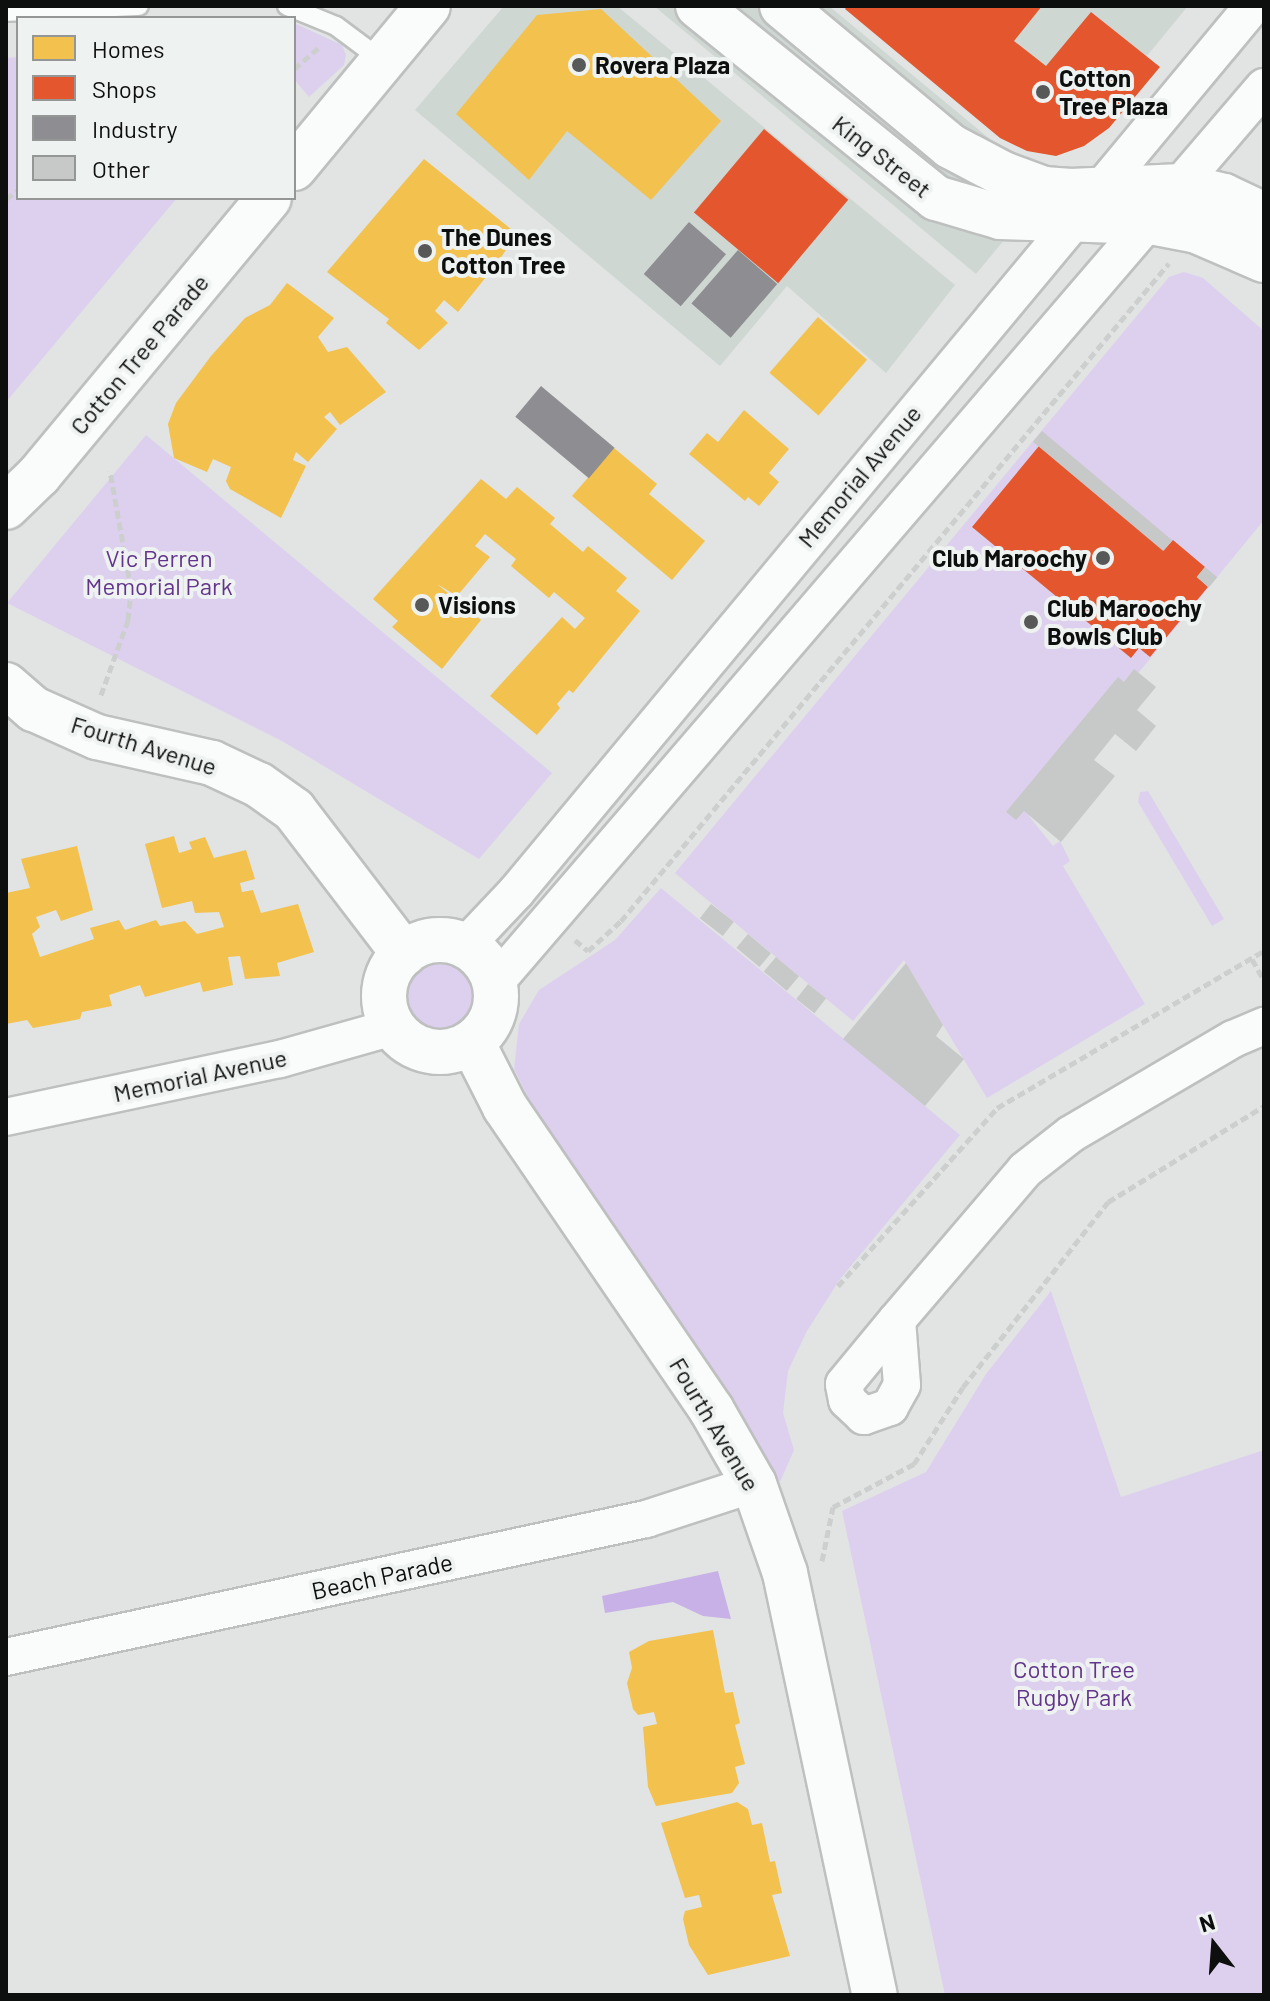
<!DOCTYPE html>
<html>
<head>
<meta charset="utf-8">
<style>
  body { margin:0 }
  #map { position:relative; width:1270px; height:2001px; overflow:hidden; background:#e1e4e3; font-family:Barlow,sans-serif }
  div>[style] { position:absolute }
  [style*='--x'] { left:calc(var(--x)*1px); top:calc(var(--y)*1px); width:calc(var(--w)*1px); rotate:calc(var(--a)*1deg) }
  .built>* { inset:0; background:#cfd7d3 }
  .green>* { inset:0; background:#ddd0ef }
  .round { border-radius:50% }
  .water>* { inset:0; background:#c8b1e6 }
  .homes>* { inset:0; background:#f2c14e; transform-origin:0 0 }
  .shops>* { inset:0; background:#e4572e; transform-origin:0 0 }
  .industry>* { inset:0; background:#8d8d92; transform-origin:0 0 }
  .building>* { inset:0; background:#c7c8c8; transform-origin:0 0 }
  .path>* { height:5px; margin-top:-2.5px; transform-origin:0; background:repeating-linear-gradient(90deg,#cdcfcf 0 8px,transparent 0 12px) }
  .roads { filter:drop-shadow(2px 0 #bec0bf) drop-shadow(-2px 0 #bec0bf) drop-shadow(0 2px #bec0bf) drop-shadow(0 -2px #bec0bf) }
  .service>* { height:18px; margin:-9px; padding:0 9px; transform-origin:9px; border-radius:9px; background:#fafbfb }
  .minor>* { height:36px; margin:-18px; padding:0 18px; transform-origin:18px; border-radius:18px; background:#fafbfb }
  .tertiary>* { height:44px; margin:-22px; padding:0 22px; transform-origin:22px; border-radius:22px; background:#fafbfb }
  .tertiary>.ring { margin:-22px; padding:0; box-sizing:content-box; background:none; border:44px solid #fafbfb; border-radius:50% }
  .dots>* { width:22px; height:22px; translate:-50% -50%; box-sizing:border-box; border:4px solid #eef2f0; border-radius:50% }
  span { translate:-50% -50%; white-space:nowrap; text-align:center; line-height:1.15; -webkit-text-stroke:8px #eef2f0; paint-order:stroke }
  .poi-label { font-size:24px; color:#0d0e0e; font-weight:700 }
  .left { translate:0 -50%; text-align:left }
  .right { translate:-100% -50%; text-align:right }
  .street-label { font-size:24px; color:#0d0e0e }
  .park-label { font-size:24px; color:#62348c }
  .frame { position:absolute; inset:0; border:8px solid #0d0e0e; pointer-events:none }
  .legend { position:absolute; left:16px; top:16px; width:280px; height:184px; box-sizing:border-box; background:#eef2f0; border:2px solid #949796; margin:0; padding:10px 14px; list-style:none; font-size:24px; color:#0d0e0e }
  .legend li { display:flex; align-items:center; gap:16px; height:40px }
  .legend b { width:40px; border:2px solid #949796 }
  .north { position:absolute; left:1174px; top:1905px; width:80px; height:80px; -webkit-text-stroke:6px #eef2f0; paint-order:stroke; rotate:343deg; font-size:22px; font-weight:700; line-height:32px; text-align:center; color:#0d0e0e }
  .north::after { content:''; display:block; margin:auto; width:28px; height:36px; background:#0d0e0e; clip-path:polygon(50% 0,100% 100%,50% 72%,0 100%) }
</style>
</head>
<body>
<div id="map">
  <div class="built">
    <i style="clip-path:polygon(504px 6px,617px 6px,955px 285px,886px 373px,787px 286px,720px 366px,415px 110px)"></i>
    <i style="clip-path:polygon(654px 6px,829px 6px,1048px 187px,976px 274px)"></i>
    <i style="clip-path:polygon(866px 6px,1188px 6px,1096px 118px)"></i>
  </div>
  <div class="green">
    <i style="clip-path:polygon(294px 23px,342px 45px,346px 55px,344px 65px,309px 97px,294px 79px)"></i>
    <i style="clip-path:polygon(18px 57px,18px 198px,177px 198px,6px 402px,6px 58px)"></i>
    <i style="clip-path:polygon(1184px 272px,1203px 278px,1264px 331px,1264px 520px,1025px 811px,1053px 846px,1060px 841px,1070px 861px,1063px 866px,1145px 1004px,987px 1098px,904px 960px,853px 1021px,675px 873px,1169px 277px)"></i>
    <i style="clip-path:polygon(146px 435px,552px 773px,479px 859px,282px 741px,7px 603px)"></i>
    <i style="clip-path:polygon(1148px 791px,1224px 919px,1212px 926px,1138px 802px,1140px 792px)"></i>
    <i style="clip-path:polygon(661px 888px,960px 1135px,840px 1279px,807px 1331px,788px 1371px,783px 1413px,794px 1450px,780px 1482px,536px 1113px,514px 1069px,519px 1024px,539px 990px,615px 940px)"></i>
    <i class="round" style="left:400px;top:957px;width:80px;height:80px"></i>
    <i style="clip-path:polygon(1051px 1291px,1121px 1497px,1264px 1450px,1264px 1995px,945px 1995px,842px 1511px,926px 1472px,986px 1374px)"></i>
  </div>
  <div class="water">
    <i style="clip-path:polygon(718px 1571px,731px 1619px,703px 1616px,673px 1602px,605px 1613px,602px 1596px)"></i>
  </div>
  <div class="homes">
    <i style="clip-path:polygon(601px 9px,721px 121px,651px 200px,567px 131px,529px 180px,456px 114px,537px 15px)"></i>
    <i style="clip-path:polygon(424px 159px,517px 234px,495px 266px,482px 255px,473px 267px,486px 277px,458px 312px,444px 300px,435px 311px,448px 323px,419px 350px,386px 323px,389px 319px,327px 272px)"></i>
    <i style="clip-path:polygon(287px 283px,334px 318px,318px 337px,328px 352px,347px 347px,386px 392px,340px 425px,330px 412px,324px 417px,337px 429px,308px 462px,296px 452px,293px 460px,306px 466px,281px 518px,230px 489px,226px 481px,231px 467px,213px 459px,207px 472px,174px 458px,168px 424px,176px 403px,211px 356px,245px 318px,270px 305px)"></i>
    <i style="left:818px;top:317px;width:65px;height:74px;rotate:41deg"></i>
    <i style="clip-path:polygon(744px 410px,789px 449px,769px 473px,779px 482px,759px 506px,748px 497px,745px 501px,689px 454px,707px 433px,718px 442px)"></i>
    <i style="clip-path:polygon(614px 448px,657px 484px,649px 494px,705px 541px,672px 580px,572px 496px)"></i>
    <i style="clip-path:polygon(481px 479px,506px 499px,517px 487px,555px 518px,550px 524px,583px 552px,588px 546px,627px 578px,616px 591px,640px 611px,573px 693px,569px 690px,557px 704px,560px 708px,537px 735px,490px 696px,562px 617px,575px 629px,585px 618px,554px 592px,549px 598px,511px 566px,516px 559px,485px 534px,475px 546px,490px 557px,457px 596px,437px 584px,481px 620px,442px 669px,392px 627px,398px 621px,373px 599px)"></i>
    <i style="clip-path:polygon(174px 836px,179px 853px,192px 849px,189px 842px,205px 837px,214px 858px,246px 850px,255px 879px,240px 883px,242px 892px,253px 890px,261px 913px,298px 904px,314px 952px,277px 963px,280px 976px,245px 979px,240px 956px,228px 957px,233px 985px,203px 992px,200px 982px,145px 997px,140px 985px,109px 995px,112px 1006px,82px 1012px,80px 1019px,33px 1028px,27px 1020px,6px 1024px,6px 893px,30px 888px,21px 859px,77px 846px,93px 910px,61px 921px,56px 910px,36px 917px,40px 927px,32px 934px,40px 957px,94px 939px,90px 928px,119px 920px,125px 930px,156px 920px,160px 926px,185px 921px,197px 934px,224px 927px,219px 912px,195px 913px,192px 901px,162px 908px,145px 844px)"></i>
    <i style="clip-path:polygon(713px 1630px,725px 1693px,733px 1692px,740px 1723px,735px 1725px,745px 1764px,735px 1767px,739px 1783px,732px 1793px,656px 1806px,648px 1787px,643px 1727px,657px 1724px,654px 1712px,638px 1715px,633px 1709px,627px 1683px,632px 1668px,629px 1652px,649px 1641px)"></i>
    <i style="clip-path:polygon(737px 1802px,748px 1809px,752px 1825px,762px 1823px,770px 1862px,775px 1861px,782px 1893px,772px 1895px,790px 1956px,708px 1975px,689px 1945px,683px 1919px,685px 1911px,702px 1907px,699px 1895px,685px 1898px,661px 1823px)"></i>
  </div>
  <div class="shops">
    <i style="clip-path:polygon(847px 6px,1042px 6px,1014px 41px,1046px 66px,1091px 12px,1160px 67px,1109px 128px,1084px 146px,1056px 156px,1027px 151px,1000px 138px,845px 9px)"></i>
    <i style="left:764px;top:129px;width:110px;height:109px;rotate:40deg"></i>
    <i style="clip-path:polygon(1039px 446px,1164px 550px,1173px 540px,1205px 567px,1197px 577px,1208px 587px,1150px 657px,1139px 648px,1131px 658px,972px 527px)"></i>
  </div>
  <div class="industry">
    <i style="left:689px;top:222px;width:49px;height:69px;rotate:41deg"></i>
    <i style="left:738px;top:250px;width:52px;height:71px;rotate:41deg"></i>
    <i style="left:541px;top:386px;width:96px;height:40px;rotate:40deg"></i>
  </div>
  <div class="building">
    <i style="left:1042px;top:431px;width:170px;height:14px;rotate:40deg"></i>
    <i style="left:1205px;top:567px;width:16px;height:13px;rotate:40deg"></i>
    <i style="clip-path:polygon(1134px 669px,1156px 687px,1137px 710px,1156px 726px,1136px 751px,1115px 734px,1094px 760px,1115px 776px,1061px 842px,1024px 811px,1016px 820px,1006px 812px,1118px 677px,1124px 682px)"></i>
    <i style="left:711px;top:904px;width:29px;height:18px;rotate:38deg"></i>
    <i style="left:748px;top:934px;width:30px;height:18px;rotate:40deg"></i>
    <i style="left:776px;top:957px;width:30px;height:19px;rotate:40deg"></i>
    <i style="clip-path:polygon(906px 963px,943px 1025px,936px 1036px,964px 1059px,925px 1106px,843px 1039px)"></i>
    <i style="left:808px;top:984px;width:23px;height:19px;rotate:38deg"></i>
  </div>
  <div class="path">
    <i style="--x:294;--y:69;--w:35;--a:-41"></i>
    <i style="--x:6;--y:199;--w:15;--a:-37"></i>
    <i style="--x:101;--y:695;--w:80;--a:-70.2"></i>
    <i style="--x:128;--y:620;--w:31;--a:-84"></i>
    <i style="--x:131;--y:589;--w:120;--a:-100.1"></i>
    <i style="--x:575;--y:940;--w:17;--a:40"></i>
    <i style="--x:588;--y:951;--w:45;--a:-42.3"></i>
    <i style="--x:621;--y:921;--w:856;--a:-50.21"></i>
    <i style="--x:1252;--y:959;--w:25;--a:61"></i>
    <i style="--x:838;--y:1286;--w:239;--a:-48.2"></i>
    <i style="--x:997;--y:1108;--w:310;--a:-30.5"></i>
    <i style="--x:822;--y:1561;--w:55;--a:-78.5"></i>
    <i style="--x:833;--y:1507;--w:92;--a:-28"></i>
    <i style="--x:914;--y:1464;--w:91;--a:-57.5"></i>
    <i style="--x:963;--y:1387;--w:235;--a:-51.9"></i>
    <i style="--x:1108;--y:1202;--w:183;--a:-31.6"></i>
  </div>
  <div class="roads">
    <div class="service">
      <i style="--x:287;--y:6;--w:53;--a:22.2"></i>
      <i style="--x:336;--y:26;--w:59;--a:36.7"></i>
      <i style="--x:6;--y:12;--w:133;--a:-2.6"></i>
    </div>
    <div class="minor">
      <i style="--x:465;--y:946;--w:74;--a:-46.6"></i>
      <i style="--x:516;--y:892;--w:1152;--a:-50.25"></i>
      <i style="--x:495;--y:983;--w:1181;--a:-49.36"></i>
      <i style="--x:6;--y:1117;--w:280;--a:-12"></i>
      <i style="--x:280;--y:1059;--w:117;--a:-15.8"></i>
      <i style="--x:897;--y:1320;--w:197;--a:-49.5"></i>
      <i style="--x:1025;--y:1170;--w:58;--a:-38"></i>
      <i style="--x:1071;--y:1134;--w:188;--a:-30.4"></i>
      <i style="--x:1233;--y:1039;--w:34;--a:-23"></i>
      <i style="--x:897;--y:1320;--w:65;--a:85.6"></i>
      <i style="--x:902;--y:1385;--w:25;--a:119"></i>
      <i style="--x:890;--y:1407;--w:28;--a:161"></i>
      <i style="--x:864;--y:1416;--w:23;--a:-137"></i>
      <i style="--x:847;--y:1400;--w:16;--a:-101"></i>
      <i style="--x:844;--y:1384;--w:83;--a:-50.4"></i>
      <i style="--x:6;--y:1657;--w:655;--a:-12.17"></i>
      <i style="--x:646;--y:1519;--w:114;--a:-18"></i>
    </div>
    <div class="tertiary">
      <i style="--x:698;--y:6;--w:306;--a:38.9"></i>
      <i style="--x:936;--y:198;--w:67;--a:16.5"></i>
      <i style="--x:1000;--y:217;--w:150;--a:1.9"></i>
      <i style="--x:1150;--y:222;--w:48;--a:10.8"></i>
      <i style="--x:1197;--y:231;--w:73;--a:23.4"></i>
      <i style="--x:782;--y:6;--w:219;--a:39.8"></i>
      <i style="--x:950;--y:146;--w:60;--a:27.8"></i>
      <i style="--x:1003;--y:174;--w:44;--a:20.1"></i>
      <i style="--x:1044;--y:189;--w:27;--a:4"></i>
      <i style="--x:1071;--y:191;--w:111;--a:-2.6"></i>
      <i style="--x:1182;--y:186;--w:43;--a:13.4"></i>
      <i style="--x:1224;--y:196;--w:44;--a:25.4"></i>
      <i style="--x:294;--y:168;--w:210;--a:-50.4"></i>
      <i style="--x:6;--y:507;--w:46;--a:-44.1"></i>
      <i style="--x:39;--y:475;--w:360;--a:-50.3"></i>
      <i style="--x:6;--y:685;--w:37;--a:41"></i>
      <i style="--x:34;--y:709;--w:69;--a:24"></i>
      <i style="--x:97;--y:737;--w:118;--a:12.7"></i>
      <i style="--x:212;--y:763;--w:52;--a:25.1"></i>
      <i style="--x:259;--y:785;--w:43;--a:35.5"></i>
      <i style="--x:294;--y:810;--w:181;--a:52.6"></i>
      <i class="ring" style="left:384px;top:940px;width:68px;height:68px"></i>
      <i style="--x:472;--y:1042;--w:73;--a:63.1"></i>
      <i style="--x:505;--y:1107;--w:366;--a:55.7"></i>
      <i style="--x:711;--y:1409;--w:86;--a:60.2"></i>
      <i style="--x:754;--y:1484;--w:94;--a:70.8"></i>
      <i style="--x:785;--y:1573;--w:431;--a:78"></i>
    </div>
  </div>
  <div class="dots">
    <i style="left:579px;top:65px;background:#575959"></i>
    <i style="left:1043px;top:92px;background:#575959"></i>
    <i style="left:425px;top:251px;background:#575959"></i>
    <i style="left:1103px;top:558px;background:#575959"></i>
    <i style="left:422px;top:605px;background:#575959"></i>
    <i style="left:1031px;top:622px;background:#575959"></i>
  </div>
  <div class="poi-label">
    <span class="left" style="left:595px;top:65px">Rovera Plaza</span>
    <span class="left" style="left:1059px;top:92px">Cotton<br>Tree Plaza</span>
    <span class="left" style="left:441px;top:251px">The Dunes<br>Cotton Tree</span>
    <span class="right" style="left:1087px;top:558px">Club Maroochy</span>
    <span class="left" style="left:438px;top:605px">Visions</span>
    <span class="left" style="left:1047px;top:622px">Club Maroochy<br>Bowls Club</span>
  </div>
  <div class="street-label">
    <span style="left:882px;top:156px;rotate:38deg">King Street</span>
    <span style="left:139px;top:354px;rotate:-50deg">Cotton Tree Parade</span>
    <span style="left:859px;top:476px;rotate:-50deg">Memorial Avenue</span>
    <span style="left:144px;top:745px;rotate:17deg">Fourth Avenue</span>
    <span style="left:200px;top:1075px;rotate:-12deg">Memorial Avenue</span>
    <span style="left:715px;top:1424px;rotate:59deg">Fourth Avenue</span>
    <span style="left:382px;top:1576px;rotate:-12deg">Beach Parade</span>
  </div>
  <div class="park-label">
    <span style="left:159px;top:572px">Vic Perren<br>Memorial Park</span>
    <span style="left:1074px;top:1683px">Cotton Tree<br>Rugby Park</span>
  </div>
  <div class="frame"></div>
  <ul class="legend">
  <li><b style="height:22px;background:#f2c14e"></b>Homes</li>
  <li><b style="height:22px;background:#e4572e"></b>Shops</li>
  <li><b style="height:22px;background:#8d8d92"></b>Industry</li>
  <li><b style="height:22px;background:#c7c8c8"></b>Other</li>
  </ul>
  <div class="north">N</div>
</div>
</body>
</html>
